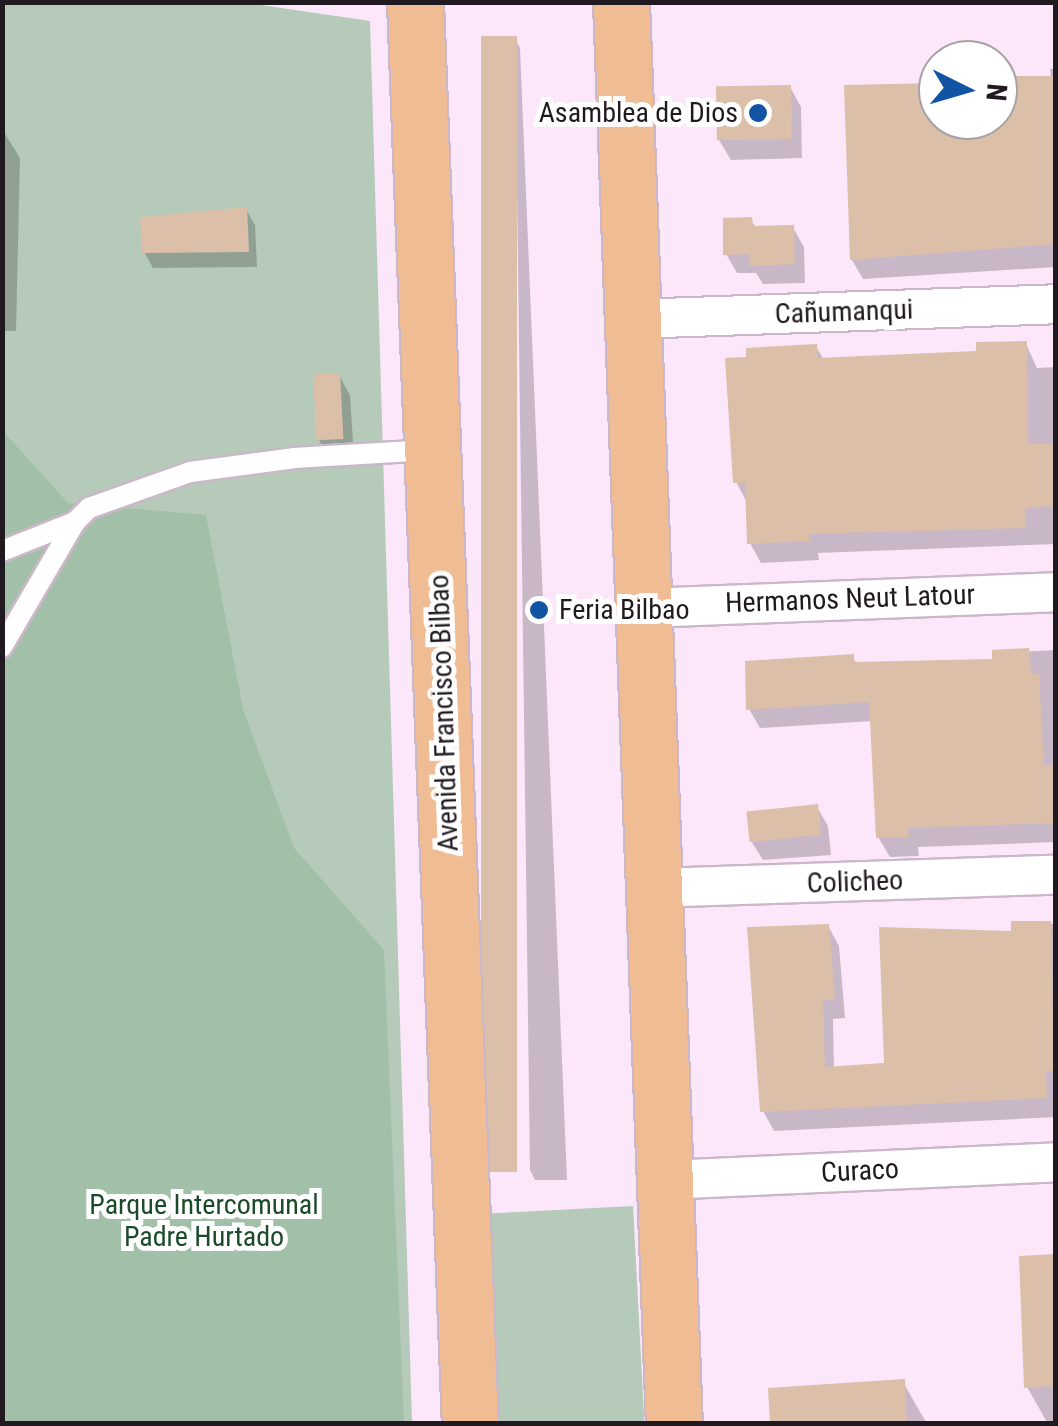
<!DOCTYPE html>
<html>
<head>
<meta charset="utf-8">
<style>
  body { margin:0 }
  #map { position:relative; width:1058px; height:1426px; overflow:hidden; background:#fbe7f9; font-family:"Roboto Condensed",sans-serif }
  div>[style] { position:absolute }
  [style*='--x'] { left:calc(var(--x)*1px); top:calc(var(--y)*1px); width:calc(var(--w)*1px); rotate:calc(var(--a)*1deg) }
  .green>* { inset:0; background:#b5cab9; transform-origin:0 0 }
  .forest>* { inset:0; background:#a2bfa8 }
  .shadow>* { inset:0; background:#0003 }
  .building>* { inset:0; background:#dcbfa8; transform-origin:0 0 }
  .roads { filter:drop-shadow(2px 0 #cab7c9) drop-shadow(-2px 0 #cab7c9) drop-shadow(0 2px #cab7c9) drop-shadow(0 -2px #cab7c9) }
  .lane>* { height:20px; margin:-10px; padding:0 10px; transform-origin:10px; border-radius:10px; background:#fff }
  .street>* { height:38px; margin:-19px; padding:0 19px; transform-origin:19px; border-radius:19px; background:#fff }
  .primary>* { height:55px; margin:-27.5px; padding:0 27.5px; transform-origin:27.5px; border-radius:27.5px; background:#efbc94 }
  .dots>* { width:28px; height:28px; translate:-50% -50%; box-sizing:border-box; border:5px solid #fff; border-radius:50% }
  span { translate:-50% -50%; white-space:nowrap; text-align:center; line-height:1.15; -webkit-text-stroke:10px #fff; paint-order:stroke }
  .poi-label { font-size:28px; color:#201a20 }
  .right { translate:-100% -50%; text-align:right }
  .left { translate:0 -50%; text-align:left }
  .street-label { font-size:28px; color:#201a20 }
  .park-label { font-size:28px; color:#1b4a2a }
  .frame { position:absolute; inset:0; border:5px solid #201a20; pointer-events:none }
  .north { position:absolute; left:918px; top:40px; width:100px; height:100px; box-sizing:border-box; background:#fff; border:2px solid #a6a3a6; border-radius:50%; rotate:95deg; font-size:28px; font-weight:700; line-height:40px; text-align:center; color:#201a20 }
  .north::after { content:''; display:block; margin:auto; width:35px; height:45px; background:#1154a4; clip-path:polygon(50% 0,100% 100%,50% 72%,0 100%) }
</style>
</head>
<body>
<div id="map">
  <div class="green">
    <i style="clip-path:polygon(241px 2px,370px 21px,412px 1423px,3px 1424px,3px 3px)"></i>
    <i style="left:633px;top:1206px;width:217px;height:145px;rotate:87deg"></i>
  </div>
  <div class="forest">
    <i style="clip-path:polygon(2px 430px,68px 503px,206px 515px,243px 709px,294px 848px,384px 950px,404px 1423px,3px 1423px)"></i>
  </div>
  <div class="shadow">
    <i style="clip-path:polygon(515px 39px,520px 48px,567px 1180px,535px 1180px,530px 1170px)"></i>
    <i style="clip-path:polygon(1050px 69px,1056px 69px,1056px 267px,863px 279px,852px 260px,938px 83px,938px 120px,998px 120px,998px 81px,1051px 78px)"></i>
    <i style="clip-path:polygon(790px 87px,801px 107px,802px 158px,731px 160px,719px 140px)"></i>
    <i style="clip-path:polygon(2px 129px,20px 158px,16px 331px,2px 331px)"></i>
    <i style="clip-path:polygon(246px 209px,255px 225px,257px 267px,153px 268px,144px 252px)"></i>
    <i style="clip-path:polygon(751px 220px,756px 228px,793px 228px,804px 247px,805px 283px,763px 284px,756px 273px,737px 273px,726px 254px)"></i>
    <i style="clip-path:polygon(1026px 344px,1037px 368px,1056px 367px,1056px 544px,818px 553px,819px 560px,761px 563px,750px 543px,748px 504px,736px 482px,816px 347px,824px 360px,978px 354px)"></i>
    <i style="clip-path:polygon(339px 375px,350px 395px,354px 458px,330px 460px,319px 440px)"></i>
    <i style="clip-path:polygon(1056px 650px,1056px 842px,918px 847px,919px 856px,890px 857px,878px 837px,873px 721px,760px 728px,749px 709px,853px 657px,857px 665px,995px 662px,995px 653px)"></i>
    <i style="clip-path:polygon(817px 807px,828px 826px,831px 855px,763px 860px,751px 841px)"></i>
    <i style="clip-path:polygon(1013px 923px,1056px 924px,1056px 1117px,774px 1131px,763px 1111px,828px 926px,839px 946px,845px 1018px,833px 1019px,834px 1069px,886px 1065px,1013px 933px)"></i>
    <i style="clip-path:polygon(1056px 1257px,1056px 1424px,1048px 1424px,1027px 1387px)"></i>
    <i style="clip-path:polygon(903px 1382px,927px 1424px,773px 1424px)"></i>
  </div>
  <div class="building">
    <i style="left:481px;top:36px;width:36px;height:1136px"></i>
    <i style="clip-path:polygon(998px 76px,1056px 76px,1056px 244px,850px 260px,844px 85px,938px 83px,938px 120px,998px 120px)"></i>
    <i style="left:791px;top:85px;width:54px;height:75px;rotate:89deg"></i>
    <i style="clip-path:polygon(247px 207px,249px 252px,142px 253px,140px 217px)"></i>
    <i style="clip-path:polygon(752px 217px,753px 226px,794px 225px,795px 264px,749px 266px,749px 254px,723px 255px,723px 218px)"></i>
    <i style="clip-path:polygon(1027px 341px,1028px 444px,1056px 444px,1056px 506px,1025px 508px,1025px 528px,809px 534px,809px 541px,747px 544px,745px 483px,733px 483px,725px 358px,746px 357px,746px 348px,817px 344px,818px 358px,976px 351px,976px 342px)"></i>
    <i style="left:340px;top:373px;width:66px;height:27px;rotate:87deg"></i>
    <i style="clip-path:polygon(1029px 648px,1031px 674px,1039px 674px,1044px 765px,1056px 765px,1056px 823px,908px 828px,909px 837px,876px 838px,869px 702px,746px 710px,745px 661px,854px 654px,854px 662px,992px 659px,992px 650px)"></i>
    <i style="left:818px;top:804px;width:31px;height:72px;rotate:84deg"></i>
    <i style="clip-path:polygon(1011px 921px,1051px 921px,1054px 1071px,1046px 1071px,1047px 1098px,760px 1112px,747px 927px,829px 924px,835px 999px,823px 1000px,825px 1067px,884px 1063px,879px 927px,1011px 931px)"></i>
    <i style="clip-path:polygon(1056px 1254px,1056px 1386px,1024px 1388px,1019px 1256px)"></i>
    <i style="clip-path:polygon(905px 1379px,907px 1424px,770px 1424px,768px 1388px)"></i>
  </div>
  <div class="roads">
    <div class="lane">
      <i style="--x:75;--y:522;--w:20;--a:-45"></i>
      <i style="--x:89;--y:508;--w:107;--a:-19.6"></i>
      <i style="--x:190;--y:472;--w:106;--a:-7.6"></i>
      <i style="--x:295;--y:458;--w:134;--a:-3.4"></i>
      <i style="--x:2;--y:551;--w:79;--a:-21.7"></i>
      <i style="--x:75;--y:522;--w:145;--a:120.3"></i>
    </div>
    <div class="street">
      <i style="--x:633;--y:319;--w:423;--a:-2"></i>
      <i style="--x:644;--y:608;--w:412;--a:-2.2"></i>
      <i style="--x:654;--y:888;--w:402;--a:-1.9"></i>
      <i style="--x:665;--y:1180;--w:391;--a:-2.6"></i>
    </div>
    <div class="primary">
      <i style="--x:415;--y:2;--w:1423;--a:87.79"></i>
      <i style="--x:621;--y:2;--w:1423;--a:87.87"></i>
    </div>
  </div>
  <div class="dots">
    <i style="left:758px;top:113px;background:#1154a4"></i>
    <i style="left:539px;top:610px;background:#1154a4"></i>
  </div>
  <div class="poi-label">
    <span class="right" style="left:738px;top:113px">Asamblea de Dios</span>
    <span class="left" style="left:559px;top:610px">Feria Bilbao</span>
  </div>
  <div class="street-label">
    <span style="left:844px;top:312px;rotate:-2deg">Cañumanqui</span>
    <span style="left:850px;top:599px;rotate:-2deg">Hermanos Neut Latour</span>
    <span style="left:444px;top:713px;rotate:-92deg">Avenida Francisco Bilbao</span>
    <span style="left:855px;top:882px;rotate:-2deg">Colicheo</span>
    <span style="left:860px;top:1171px;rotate:-3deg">Curaco</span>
  </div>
  <div class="park-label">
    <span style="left:204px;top:1221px">Parque Intercomunal<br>Padre Hurtado</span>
  </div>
  <div class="frame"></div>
  <div class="north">N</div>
</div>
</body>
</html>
